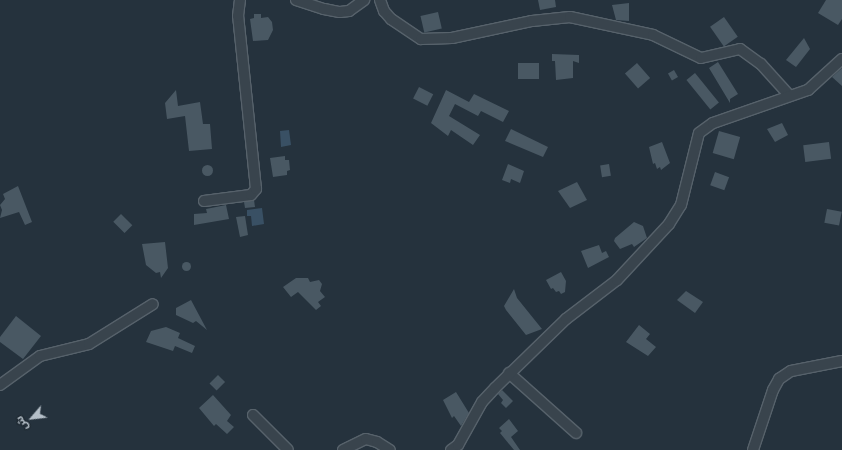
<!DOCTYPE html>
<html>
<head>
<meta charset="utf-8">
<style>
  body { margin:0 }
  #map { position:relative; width:842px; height:450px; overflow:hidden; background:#25323d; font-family:"DM Sans","Noto Sans Arabic",sans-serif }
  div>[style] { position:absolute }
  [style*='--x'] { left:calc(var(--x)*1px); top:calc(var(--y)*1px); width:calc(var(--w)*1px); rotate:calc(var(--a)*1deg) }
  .water>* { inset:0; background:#395064 }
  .building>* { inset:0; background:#495863; transform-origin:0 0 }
  .round { border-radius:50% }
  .roads { filter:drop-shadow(1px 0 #57626b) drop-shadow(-1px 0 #57626b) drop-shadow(0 1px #57626b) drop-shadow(0 -1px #57626b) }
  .street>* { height:10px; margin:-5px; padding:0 5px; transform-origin:5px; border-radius:5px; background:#39444d }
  span { translate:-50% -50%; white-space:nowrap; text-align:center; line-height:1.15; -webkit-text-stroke:3.5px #1e2932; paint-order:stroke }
  .north { position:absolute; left:12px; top:398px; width:40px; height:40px; -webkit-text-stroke:3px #1e2932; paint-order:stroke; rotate:242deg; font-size:11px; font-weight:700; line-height:16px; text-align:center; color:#b5bfc8 }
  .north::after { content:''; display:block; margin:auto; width:14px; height:18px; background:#b5bfc8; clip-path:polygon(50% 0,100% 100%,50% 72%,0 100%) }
</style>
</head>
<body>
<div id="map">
  <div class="water">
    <i style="clip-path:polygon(289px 130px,291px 145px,281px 147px,280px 131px)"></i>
    <i style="clip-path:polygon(262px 208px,264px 224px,252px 226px,251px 216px,247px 216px,247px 210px)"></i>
  </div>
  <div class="building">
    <i style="clip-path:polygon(538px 0,555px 0,556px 7px,540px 10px)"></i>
    <i style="clip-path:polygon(826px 0,842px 0,842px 19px,838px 25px,818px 13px)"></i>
    <i style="clip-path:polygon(629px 3px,629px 21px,616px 20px,612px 5px)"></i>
    <i style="left:438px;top:12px;width:17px;height:18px;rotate:77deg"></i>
    <i style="clip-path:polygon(254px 14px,261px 14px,261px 18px,268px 17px,272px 22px,273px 30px,268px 40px,253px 41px,250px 19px,254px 18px)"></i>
    <i style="left:724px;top:17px;width:24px;height:17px;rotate:55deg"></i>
    <i style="clip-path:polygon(804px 38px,810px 49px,796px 67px,786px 60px)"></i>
    <i style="clip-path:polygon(552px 54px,579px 55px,579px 63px,573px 61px,573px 78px,556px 80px,555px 61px,552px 61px)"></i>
    <i style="clip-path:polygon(718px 62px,738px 94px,730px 99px,730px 103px,709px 68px)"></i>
    <i style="left:518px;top:63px;width:21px;height:16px"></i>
    <i style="left:637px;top:63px;width:20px;height:16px;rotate:49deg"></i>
    <i style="clip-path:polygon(842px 68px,842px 86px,832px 77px)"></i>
    <i style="left:674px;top:70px;width:8px;height:7px;rotate:60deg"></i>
    <i style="left:695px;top:73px;width:38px;height:11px;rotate:51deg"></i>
    <i style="left:419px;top:87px;width:16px;height:13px;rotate:27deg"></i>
    <i style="clip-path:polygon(176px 90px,178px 106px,200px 102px,203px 124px,210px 124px,212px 149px,189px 151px,185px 116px,167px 119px,165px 103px)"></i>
    <i style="clip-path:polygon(446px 90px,469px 102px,474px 94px,509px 111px,503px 122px,481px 111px,478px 116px,455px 104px,449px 116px,480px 135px,473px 145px,451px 130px,448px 136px,431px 123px)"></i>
    <i style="clip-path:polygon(782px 123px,788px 135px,775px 142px,767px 129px)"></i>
    <i style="clip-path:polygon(511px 129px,548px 147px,543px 157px,505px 141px)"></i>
    <i style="left:719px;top:131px;width:22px;height:23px;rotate:16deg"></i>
    <i style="clip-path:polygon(662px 142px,670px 163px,661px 170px,660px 167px,657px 169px,655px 163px,653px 164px,649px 147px)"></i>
    <i style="left:829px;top:142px;width:17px;height:26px;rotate:83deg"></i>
    <i style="clip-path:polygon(285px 156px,285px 160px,289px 160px,290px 170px,287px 171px,287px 175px,273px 177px,270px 158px)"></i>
    <i style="clip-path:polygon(508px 164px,524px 171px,520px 183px,511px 179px,510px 183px,502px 180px)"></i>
    <i style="left:609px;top:164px;width:12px;height:9px;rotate:81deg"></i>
    <i class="round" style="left:201.5px;top:164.5px;width:11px;height:11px"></i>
    <i style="left:715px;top:172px;width:15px;height:14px;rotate:20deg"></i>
    <i style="clip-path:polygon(577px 182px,587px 200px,570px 208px,558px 191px)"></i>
    <i style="clip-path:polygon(18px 186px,32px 222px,25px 225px,19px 212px,0 218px,2px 210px,0 205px,5px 199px,3px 194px)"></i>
    <i style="clip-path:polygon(254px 200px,255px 207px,245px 208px,244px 202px)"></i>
    <i style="clip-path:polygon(226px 205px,229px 219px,194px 225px,194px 214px,207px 213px,206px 209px)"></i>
    <i style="left:827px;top:209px;width:15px;height:14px;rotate:11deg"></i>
    <i style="left:121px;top:214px;width:16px;height:11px;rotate:45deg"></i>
    <i style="clip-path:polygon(245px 216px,248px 235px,240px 237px,236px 217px)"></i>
    <i style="clip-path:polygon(634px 222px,643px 226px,647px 238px,634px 247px,632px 244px,620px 249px,614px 241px,615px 238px)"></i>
    <i style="clip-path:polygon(165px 242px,168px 268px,161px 278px,160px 272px,156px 273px,146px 265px,142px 244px)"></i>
    <i style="clip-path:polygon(599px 245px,602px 253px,606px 251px,609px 257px,588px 268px,581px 251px)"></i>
    <i class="round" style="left:181.5px;top:261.5px;width:9px;height:9px"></i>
    <i style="clip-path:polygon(561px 272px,566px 281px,565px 292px,561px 294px,559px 291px,556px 292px,553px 288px,551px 289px,546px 280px)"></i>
    <i style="clip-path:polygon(296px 278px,308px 278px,310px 282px,319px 280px,322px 284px,320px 291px,325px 297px,318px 302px,321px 306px,316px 310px,298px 292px,291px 297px,283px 287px)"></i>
    <i style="clip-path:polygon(514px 289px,517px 298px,542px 329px,526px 335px,506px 310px,504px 306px)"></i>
    <i style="clip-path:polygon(686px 291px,703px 302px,695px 313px,677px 300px)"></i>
    <i style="clip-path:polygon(191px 300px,207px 330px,196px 321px,193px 323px,176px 315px,176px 308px)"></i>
    <i style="clip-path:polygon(16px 316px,41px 336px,23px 359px,0 342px,0 337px)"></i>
    <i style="clip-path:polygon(639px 325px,650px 334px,646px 339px,656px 347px,648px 356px,626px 342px)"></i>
    <i style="clip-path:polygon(166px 327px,180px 333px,178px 338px,195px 346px,192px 353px,175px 346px,173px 351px,146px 342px,151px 331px)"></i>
    <i style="left:218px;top:375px;width:10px;height:12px;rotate:45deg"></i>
    <i style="clip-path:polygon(502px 390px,513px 401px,506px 408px,501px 403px,503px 400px,498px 394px)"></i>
    <i style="clip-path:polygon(456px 392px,469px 413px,461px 426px,454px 416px,452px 418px,443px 400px)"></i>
    <i style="clip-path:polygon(213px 395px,231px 415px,227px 421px,234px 427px,227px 434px,216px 424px,214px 426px,199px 408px)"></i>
    <i style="clip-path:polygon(509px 419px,518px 431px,511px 437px,520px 450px,514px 450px,500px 433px,502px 431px,499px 428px)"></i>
  </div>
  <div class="roads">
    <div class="street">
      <i style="--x:296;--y:0;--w:29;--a:18"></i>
      <i style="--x:324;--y:9;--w:16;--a:11"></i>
      <i style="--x:340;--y:12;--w:9;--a:-6"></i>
      <i style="--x:349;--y:11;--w:19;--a:-36"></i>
      <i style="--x:380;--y:0;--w:12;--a:70"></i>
      <i style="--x:384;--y:11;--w:11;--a:49"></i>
      <i style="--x:391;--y:19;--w:36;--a:34"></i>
      <i style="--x:421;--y:39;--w:31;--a:-2"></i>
      <i style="--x:452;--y:38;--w:82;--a:-12"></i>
      <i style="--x:532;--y:21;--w:38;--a:-6"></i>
      <i style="--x:570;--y:17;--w:85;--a:12.2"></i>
      <i style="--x:653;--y:35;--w:53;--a:25.6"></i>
      <i style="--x:701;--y:58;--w:40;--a:-13"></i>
      <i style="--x:740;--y:49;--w:26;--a:36"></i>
      <i style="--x:761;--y:64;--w:42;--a:47.9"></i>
      <i style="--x:204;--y:201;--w:47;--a:-7.3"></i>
      <i style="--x:251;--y:195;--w:8;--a:-50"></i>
      <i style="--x:256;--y:189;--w:174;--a:-95.9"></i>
      <i style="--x:238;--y:16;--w:16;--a:-83"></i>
      <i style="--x:509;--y:373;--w:90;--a:41.8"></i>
      <i style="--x:0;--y:385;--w:49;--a:-35.9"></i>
      <i style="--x:40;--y:356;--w:50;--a:-13.8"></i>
      <i style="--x:89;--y:344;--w:75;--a:-32"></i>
      <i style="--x:253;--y:415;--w:49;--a:45"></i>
      <i style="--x:343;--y:450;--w:25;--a:-26"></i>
      <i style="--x:366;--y:439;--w:11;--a:15"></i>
      <i style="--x:377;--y:442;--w:15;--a:32"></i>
      <i style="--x:451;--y:450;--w:9;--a:-36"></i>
      <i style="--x:458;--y:445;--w:49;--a:-60.8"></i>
      <i style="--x:482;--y:402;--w:19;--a:-47"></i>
      <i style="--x:495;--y:388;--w:99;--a:-44.2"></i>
      <i style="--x:566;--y:319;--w:64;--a:-37.4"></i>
      <i style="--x:617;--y:280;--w:76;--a:-47.1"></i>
      <i style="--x:669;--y:224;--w:22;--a:-58"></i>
      <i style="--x:681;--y:205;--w:74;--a:-76"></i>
      <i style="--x:699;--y:133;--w:17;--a:-36"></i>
      <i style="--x:713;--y:123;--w:101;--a:-19.2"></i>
      <i style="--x:808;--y:90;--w:46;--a:-42.4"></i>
      <i style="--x:753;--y:450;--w:63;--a:-71.6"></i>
      <i style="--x:773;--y:390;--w:13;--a:-61"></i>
      <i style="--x:779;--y:379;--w:14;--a:-34"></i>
      <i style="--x:791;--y:371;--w:52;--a:-11.1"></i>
    </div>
  </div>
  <div class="north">ش</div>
</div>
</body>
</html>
